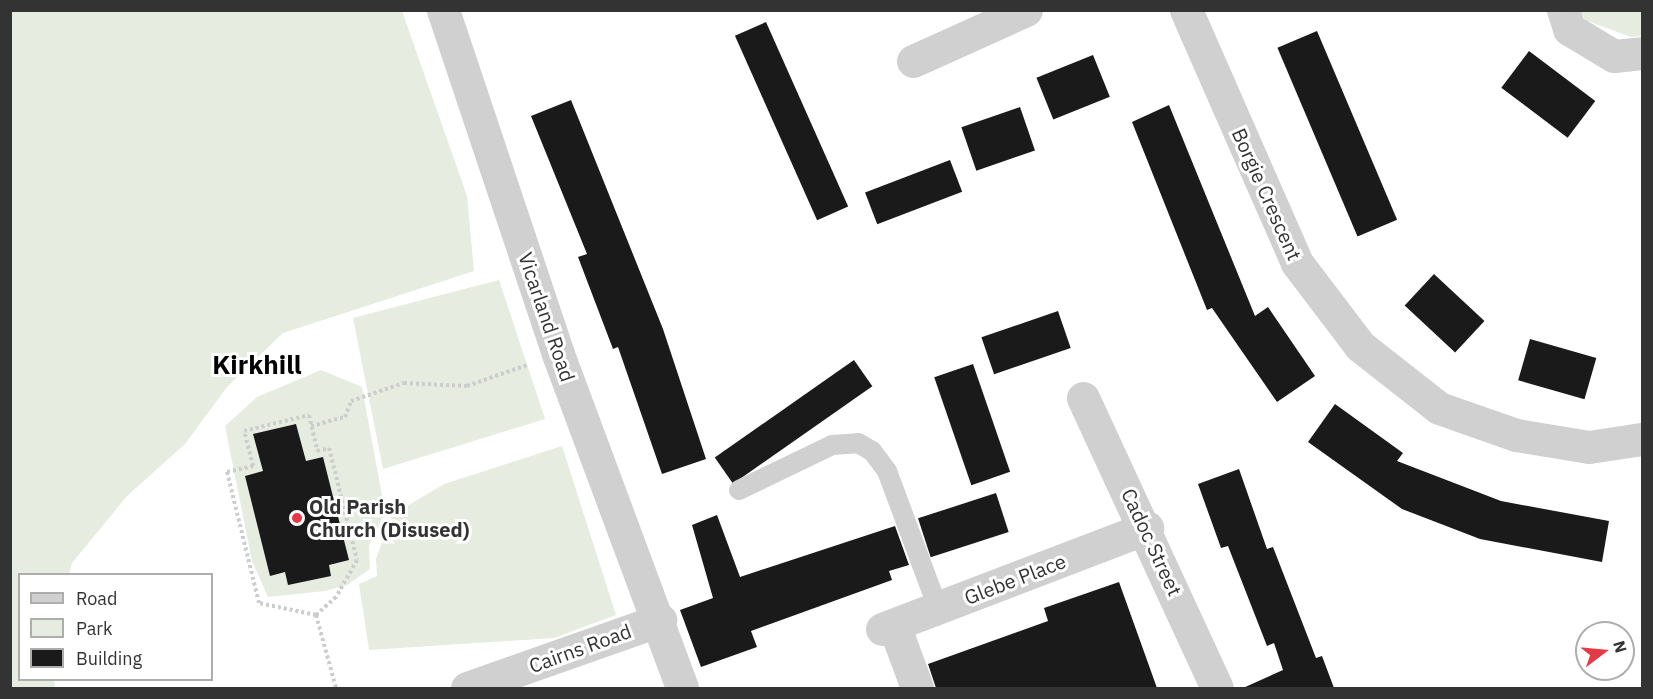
<!DOCTYPE html>
<html>
<head>
<meta charset="utf-8">
<style>
  body { margin:0 }
  #map { position:relative; width:1653px; height:699px; overflow:hidden; background:#fff; font-family:"IBM Plex Sans",sans-serif }
  div>[style] { position:absolute }
  [style*='--x'] { left:calc(var(--x)*1px); top:calc(var(--y)*1px); width:calc(var(--w)*1px); rotate:calc(var(--a)*1deg) }
  .green>* { inset:0; background:#e6ecdf }
  .building>* { inset:0; background:#1a1a1a; transform-origin:0 0 }
  .path>* { height:4px; margin-top:-2px; transform-origin:0; background:repeating-linear-gradient(90deg,#cdcdcd 0 3px,transparent 0 6px) }
  .service>* { height:20px; margin:-10px; padding:0 10px; transform-origin:10px; border-radius:10px; background:#d0d0d0 }
  .minor>* { height:33px; margin:-16.5px; padding:0 16.5px; transform-origin:16.5px; border-radius:16.5px; background:#d0d0d0 }
  .dots>* { width:16px; height:16px; translate:-50% -50%; box-sizing:border-box; border:3px solid #fff; border-radius:50% }
  span { translate:-50% -50%; white-space:nowrap; text-align:center; line-height:1.15; -webkit-text-stroke:6px #fff; paint-order:stroke }
  .street-label { font-size:20px; color:#333 }
  .poi-label { font-size:20px; color:#333; font-weight:700 }
  .left { translate:0 -50%; text-align:left }
  .district-label { font-size:26px; color:#000; font-weight:700 }
  .frame { position:absolute; inset:0; border:12px solid #333; pointer-events:none }
  .legend { position:absolute; left:18px; top:573px; width:195px; height:108px; box-sizing:border-box; background:#fff; border:2px solid #adadad; margin:0; padding:8px 10px; list-style:none; font-size:18px; color:#333 }
  .legend li { display:flex; align-items:center; gap:12px; height:30px }
  .legend b { width:30px; border:2px solid #adadad }
  .north { position:absolute; left:1575px; top:621px; width:60px; height:60px; box-sizing:border-box; background:#fff; border:2px solid #adadad; border-radius:50%; rotate:74deg; font-size:16px; font-weight:700; line-height:24px; text-align:center; color:#333 }
  .north::after { content:''; display:block; margin:auto; width:21px; height:27px; background:#e63946; clip-path:polygon(50% 0,100% 100%,50% 72%,0 100%) }
</style>
</head>
<body>
<div id="map">
  <div class="green">
    <i style="clip-path:polygon(10px 11px,402px 11px,467px 196px,474px 271px,283px 333px,227px 387px,185px 444px,127px 496px,72px 563px,69px 574px,20px 574px,20px 680px,54px 680px,55px 688px,11px 688px)"></i>
    <i style="clip-path:polygon(1581px 11px,1642px 11px,1642px 36px,1631px 37px,1585px 20px)"></i>
    <i style="clip-path:polygon(499px 280px,545px 419px,383px 469px,353px 318px)"></i>
    <i style="clip-path:polygon(321px 370px,362px 387px,385px 512px,369px 546px,370px 569px,347px 585px,325px 591px,268px 597px,252px 561px,225px 426px,257px 397px)"></i>
    <i style="clip-path:polygon(562px 446px,616px 615px,554px 638px,369px 650px,359px 584px,377px 576px,376px 559px,392px 515px,444px 484px)"></i>
  </div>
  <div class="building">
    <i style="left:766px;top:22px;width:202px;height:34px;rotate:66deg"></i>
    <i style="left:1317px;top:31px;width:205px;height:43px;rotate:67deg"></i>
    <i style="left:1529px;top:51px;width:83px;height:46px;rotate:37deg"></i>
    <i style="left:1093px;top:55px;width:45px;height:61px;rotate:68deg"></i>
    <i style="clip-path:polygon(571px 100px,663px 329px,706px 459px,662px 474px,618px 347px,613px 349px,578px 257px,587px 254px,531px 116px)"></i>
    <i style="clip-path:polygon(1169px 105px,1255px 316px,1268px 307px,1315px 376px,1277px 402px,1212px 308px,1207px 310px,1132px 122px)"></i>
    <i style="left:1020px;top:107px;width:46px;height:62px;rotate:71deg"></i>
    <i style="left:950px;top:160px;width:34px;height:91px;rotate:69deg"></i>
    <i style="left:1434px;top:274px;width:69px;height:43px;rotate:43deg"></i>
    <i style="left:1058px;top:311px;width:39px;height:81px;rotate:71deg"></i>
    <i style="left:1530px;top:339px;width:69px;height:43px;rotate:16deg"></i>
    <i style="left:854px;top:360px;width:32px;height:170px;rotate:55deg"></i>
    <i style="left:973px;top:364px;width:114px;height:41px;rotate:71deg"></i>
    <i style="clip-path:polygon(1335px 404px,1403px 453px,1397px 461px,1501px 501px,1609px 521px,1602px 562px,1480px 539px,1402px 509px,1308px 442px)"></i>
    <i style="clip-path:polygon(296px 424px,306px 461px,323px 457px,349px 560px,329px 565px,331px 576px,288px 585px,285px 572px,270px 576px,245px 476px,263px 471px,253px 434px)"></i>
    <i style="clip-path:polygon(1239px 469px,1267px 549px,1273px 547px,1316px 658px,1322px 656px,1334px 688px,1243px 688px,1283px 670px,1274px 643px,1267px 646px,1228px 546px,1221px 548px,1198px 484px)"></i>
    <i style="left:996px;top:493px;width:41px;height:82px;rotate:72deg"></i>
    <i style="clip-path:polygon(717px 515px,740px 577px,895px 526px,909px 565px,889px 571px,892px 580px,751px 631px,757px 647px,701px 667px,680px 610px,713px 598px,692px 525px)"></i>
    <i style="clip-path:polygon(1119px 582px,1157px 688px,936px 688px,928px 664px,1048px 621px,1044px 608px)"></i>
  </div>
  <div class="path">
    <i style="--x:309;--y:415;--w:37;--a:77"></i>
    <i style="--x:317;--y:451;--w:12;--a:-14"></i>
    <i style="--x:329;--y:448;--w:115;--a:76"></i>
    <i style="--x:357;--y:560;--w:43;--a:119.6"></i>
    <i style="--x:336;--y:597;--w:27;--a:138"></i>
    <i style="--x:316;--y:615;--w:58;--a:-168.1"></i>
    <i style="--x:259;--y:603;--w:135;--a:-103.7"></i>
    <i style="--x:227;--y:472;--w:27;--a:-13"></i>
    <i style="--x:253;--y:466;--w:36;--a:-104"></i>
    <i style="--x:244;--y:431;--w:67;--a:-13.8"></i>
    <i style="--x:311;--y:426;--w:35;--a:-15"></i>
    <i style="--x:345;--y:417;--w:17;--a:-69"></i>
    <i style="--x:351;--y:401;--w:56;--a:-18.8"></i>
    <i style="--x:404;--y:383;--w:63;--a:2.7"></i>
    <i style="--x:467;--y:386;--w:64;--a:-19.3"></i>
    <i style="--x:316;--y:615;--w:76;--a:74.7"></i>
  </div>
  <div class="service">
    <i style="--x:739;--y:490;--w:103;--a:-25.8"></i>
    <i style="--x:832;--y:445;--w:26;--a:-4"></i>
    <i style="--x:858;--y:443;--w:16;--a:30"></i>
    <i style="--x:872;--y:451;--w:25;--a:53"></i>
    <i style="--x:887;--y:471;--w:146;--a:69.6"></i>
  </div>
  <div class="minor">
    <i style="--x:443;--y:10;--w:363;--a:71.5"></i>
    <i style="--x:558;--y:354;--w:356;--a:69.6"></i>
    <i style="--x:1186;--y:10;--w:276;--a:66.3"></i>
    <i style="--x:1297;--y:263;--w:104;--a:52.8"></i>
    <i style="--x:1360;--y:346;--w:100;--a:38.1"></i>
    <i style="--x:1439;--y:408;--w:82;--a:19.3"></i>
    <i style="--x:1516;--y:435;--w:74;--a:9.3"></i>
    <i style="--x:1589;--y:447;--w:54;--a:-8.6"></i>
    <i style="--x:1563;--y:10;--w:20;--a:72"></i>
    <i style="--x:1569;--y:29;--w:52;--a:31"></i>
    <i style="--x:1614;--y:56;--w:28;--a:-6"></i>
    <i style="--x:913;--y:61;--w:124;--a:-24.3"></i>
    <i style="--x:1083;--y:398;--w:319;--a:65.2"></i>
    <i style="--x:894;--y:625;--w:67;--a:69.9"></i>
    <i style="--x:882;--y:629;--w:284;--a:-20.9"></i>
    <i style="--x:467;--y:688;--w:205;--a:-19.4"></i>
  </div>
  <div class="dots">
    <i style="left:297px;top:518px;background:#e63946"></i>
  </div>
  <div class="street-label">
    <span style="left:1267px;top:194px;rotate:66deg">Borgie Crescent</span>
    <span style="left:547px;top:317px;rotate:71deg">Vicarland Road</span>
    <span style="left:1152px;top:542px;rotate:65deg">Cadoc Street</span>
    <span style="left:1015px;top:579px;rotate:-21deg">Glebe Place</span>
    <span style="left:580px;top:648px;rotate:-20deg">Cairns Road</span>
  </div>
  <div class="poi-label">
    <span class="left" style="left:309px;top:518px">Old Parish<br>Church (Disused)</span>
  </div>
  <div class="district-label">
    <span style="left:257px;top:365px">Kirkhill</span>
  </div>
  <div class="frame"></div>
  <ul class="legend">
  <li><b style="height:8px;background:#d0d0d0"></b>Road</li>
  <li><b style="height:16px;background:#e6ecdf"></b>Park</li>
  <li><b style="height:16px;background:#1a1a1a"></b>Building</li>
  </ul>
  <div class="north">N</div>
</div>
</body>
</html>
